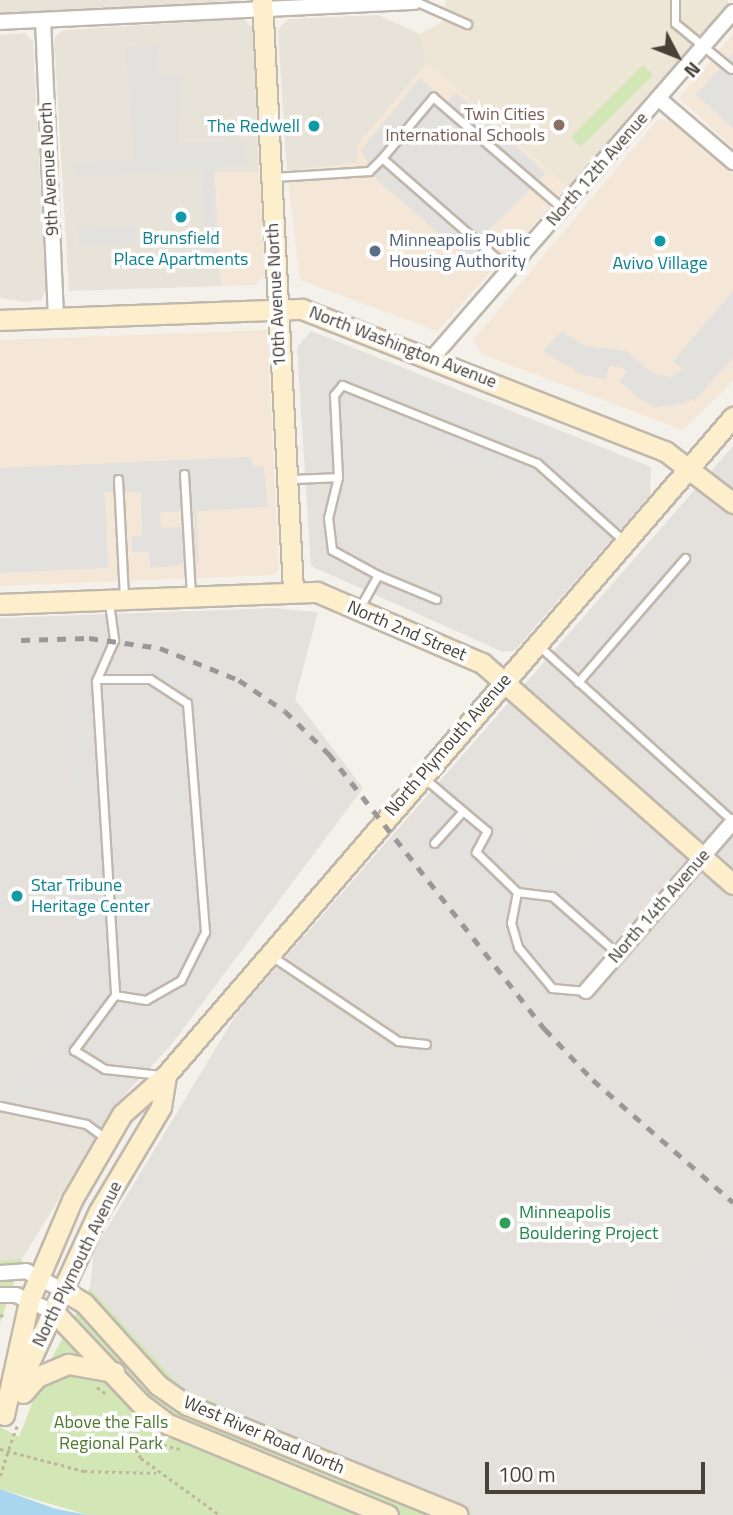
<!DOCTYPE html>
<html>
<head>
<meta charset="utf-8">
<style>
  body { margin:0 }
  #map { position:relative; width:733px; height:1515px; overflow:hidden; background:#f4f1ea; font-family:"Titillium Web",sans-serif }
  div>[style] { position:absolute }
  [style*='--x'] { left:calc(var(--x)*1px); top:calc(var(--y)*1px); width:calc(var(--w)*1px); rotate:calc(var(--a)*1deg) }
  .residential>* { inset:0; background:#e8e3d8 }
  .commercial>* { inset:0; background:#f5e7d7 }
  .industrial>* { inset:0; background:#e4e0db }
  .education>* { inset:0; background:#ede5d5 }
  .green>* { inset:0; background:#d2e7b5; transform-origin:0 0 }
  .parking>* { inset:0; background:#e3e1de; transform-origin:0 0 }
  .water>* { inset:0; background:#a9d5ee }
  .path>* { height:2.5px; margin-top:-1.25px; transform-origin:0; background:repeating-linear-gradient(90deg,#c1b49e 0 3.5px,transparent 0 7px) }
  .roads { filter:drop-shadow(2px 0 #c0b8ad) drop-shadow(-2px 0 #c0b8ad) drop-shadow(0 2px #c0b8ad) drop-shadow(0 -2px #c0b8ad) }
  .lane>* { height:7px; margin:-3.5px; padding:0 3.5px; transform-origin:3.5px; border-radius:3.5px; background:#fff }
  .street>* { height:14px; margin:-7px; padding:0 7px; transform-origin:7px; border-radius:7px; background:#fff }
  .secondary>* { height:19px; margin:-9.5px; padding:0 9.5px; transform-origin:9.5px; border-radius:9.5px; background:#fdefcc }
  .rail>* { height:4.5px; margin-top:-2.25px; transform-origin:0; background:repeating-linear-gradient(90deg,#989898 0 9px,transparent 0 18px) }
  .path-bridge>* { height:2.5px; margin-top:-1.25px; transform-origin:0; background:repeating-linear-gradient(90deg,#c1b49e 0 3.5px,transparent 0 7px) }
  .dots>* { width:19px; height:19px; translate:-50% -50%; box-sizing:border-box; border:4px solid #fff; border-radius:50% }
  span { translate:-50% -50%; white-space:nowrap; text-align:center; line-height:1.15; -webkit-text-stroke:7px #fff; paint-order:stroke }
  .education-label { font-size:18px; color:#785e54 }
  .right { translate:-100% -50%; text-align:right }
  .culture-label { font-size:18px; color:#0d838f }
  .left { translate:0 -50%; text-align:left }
  .street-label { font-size:18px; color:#484138 }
  .service-label { font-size:18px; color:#4e5e75 }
  .leisure-label { font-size:18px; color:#27864d }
  .park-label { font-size:18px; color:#4d792d }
  .north { position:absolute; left:642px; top:21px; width:70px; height:70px; -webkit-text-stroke:5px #fff; paint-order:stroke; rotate:132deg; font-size:19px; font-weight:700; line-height:28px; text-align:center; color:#484138 }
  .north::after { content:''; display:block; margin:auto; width:24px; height:32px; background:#484138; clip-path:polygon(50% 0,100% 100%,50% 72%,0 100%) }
  .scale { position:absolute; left:485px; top:1462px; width:220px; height:32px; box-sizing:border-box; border:4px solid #484138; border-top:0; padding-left:9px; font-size:21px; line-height:24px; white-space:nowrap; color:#484138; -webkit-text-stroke:5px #fff; paint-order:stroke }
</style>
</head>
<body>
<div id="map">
  <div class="residential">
    <i style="clip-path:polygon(0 0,247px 0,0 15px)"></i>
    <i style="clip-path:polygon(378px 15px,420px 34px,427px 63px,358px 145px,358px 163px,287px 171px,278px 30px,288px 19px)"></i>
    <i style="clip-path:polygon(243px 19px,253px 27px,259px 172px,215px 173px,221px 286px,69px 291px,54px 38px,63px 30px)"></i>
    <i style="clip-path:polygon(25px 33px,33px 41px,46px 289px,41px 300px,26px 302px,0 298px,0 35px)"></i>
    <i style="clip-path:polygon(27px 1113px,94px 1142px,22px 1259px,0 1260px,0 1115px)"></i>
  </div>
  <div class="commercial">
    <i style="clip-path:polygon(733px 34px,733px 148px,679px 98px)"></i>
    <i style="clip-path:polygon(427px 63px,568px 187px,437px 331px,300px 280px,287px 171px,357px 163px,358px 146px)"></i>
    <i style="clip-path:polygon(670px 118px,733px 174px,733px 381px,683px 430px,481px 354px,473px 340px,656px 121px)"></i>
    <i style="clip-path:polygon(215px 172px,259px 172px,266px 274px,256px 285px,221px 286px)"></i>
    <i style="clip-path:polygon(267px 330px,279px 569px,274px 575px,0 586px,0 340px)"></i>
  </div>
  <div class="industrial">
    <i style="clip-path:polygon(311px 331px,651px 467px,650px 495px,515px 650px,503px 652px,311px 566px,297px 347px)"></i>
    <i style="clip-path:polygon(733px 446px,733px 1515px,473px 1515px,182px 1388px,90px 1288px,94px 1250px,237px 1013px)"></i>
    <i style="clip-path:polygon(274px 608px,318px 612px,295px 699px,363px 788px,171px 1045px,117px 1103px,94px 1142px,27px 1113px,0 1115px,0 618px)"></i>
  </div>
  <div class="education">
    <i style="clip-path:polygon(446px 0,727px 0,729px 2px,568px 187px,427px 63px,420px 34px,442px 22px)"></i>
  </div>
  <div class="green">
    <i style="left:643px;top:65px;width:14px;height:102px;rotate:45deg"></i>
    <i style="clip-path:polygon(22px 1259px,0 1323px,0 1260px)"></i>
    <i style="clip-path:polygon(90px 1288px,182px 1388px,473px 1515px,88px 1515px,0 1489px,0 1427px,19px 1437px,44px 1372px)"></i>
  </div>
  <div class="parking">
    <i style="clip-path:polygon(157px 45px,159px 74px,181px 74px,178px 143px,244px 142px,245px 166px,213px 168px,218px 266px,207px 267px,202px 171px,76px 177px,75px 162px,135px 159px,125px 47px)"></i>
    <i style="clip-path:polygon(733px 53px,733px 128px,696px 95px)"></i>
    <i style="clip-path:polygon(420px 78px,448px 102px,456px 93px,546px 173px,483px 236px,491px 243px,474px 264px,377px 180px,361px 150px)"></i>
    <i style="left:136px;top:225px;width:19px;height:58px;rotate:87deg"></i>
    <i style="clip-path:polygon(733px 291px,733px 358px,698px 397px,682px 404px,656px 407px,640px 399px,619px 381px,627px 372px,623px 368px,609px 366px,606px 379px,582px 375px,543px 351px,562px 331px,586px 346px,626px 351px,654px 374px,671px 377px,682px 369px,673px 361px)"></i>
    <i style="clip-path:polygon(338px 362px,551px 447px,617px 506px,598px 528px,535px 472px,525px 482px,425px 442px,428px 431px,347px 399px,341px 403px,354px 405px,356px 485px,344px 485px,324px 467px,316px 468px,313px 380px,329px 380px)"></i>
    <i style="clip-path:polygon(evenodd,251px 457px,253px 467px,264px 467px,268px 507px,197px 511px,199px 563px,150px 568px,149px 552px,132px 552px,132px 536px,142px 536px,141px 492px,105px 492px,108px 568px,0 573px,0 468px,251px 457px,193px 511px,195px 526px,161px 528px,160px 512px,193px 511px)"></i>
    <i style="left:670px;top:543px;width:41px;height:154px;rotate:41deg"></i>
    <i style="clip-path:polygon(155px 654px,250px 711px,337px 811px,152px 1023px,112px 1027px,105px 1034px,102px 1042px,111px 1057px,98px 1088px,16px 1096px,16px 1081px,85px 1002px,67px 678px,143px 674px)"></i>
    <i style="clip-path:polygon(449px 782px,557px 872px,609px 815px,670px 865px,551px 1002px,408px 830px)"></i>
    <i style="clip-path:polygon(724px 1238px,733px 1246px,733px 1380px,657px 1314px)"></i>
  </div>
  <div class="water">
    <i style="clip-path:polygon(0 1489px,56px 1509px,88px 1515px,0 1515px)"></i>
  </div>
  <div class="path">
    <i style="--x:0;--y:1315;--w:7;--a:16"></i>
    <i style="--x:97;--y:1387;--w:14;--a:36"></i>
    <i style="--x:131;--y:1419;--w:18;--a:96"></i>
    <i style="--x:129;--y:1437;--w:24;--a:60"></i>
    <i style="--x:141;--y:1458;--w:97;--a:35.8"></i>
    <i style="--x:13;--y:1436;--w:11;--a:-68"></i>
    <i style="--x:129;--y:1437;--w:52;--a:13.2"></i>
    <i style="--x:0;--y:1449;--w:87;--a:14.7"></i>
    <i style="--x:84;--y:1471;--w:72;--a:1.6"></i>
  </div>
  <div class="roads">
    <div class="lane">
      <i style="--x:675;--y:0;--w:23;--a:90"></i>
      <i style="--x:675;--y:23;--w:72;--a:39.4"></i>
      <i style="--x:415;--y:1;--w:57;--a:23.9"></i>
      <i style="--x:274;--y:177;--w:95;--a:-3.6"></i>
      <i style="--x:369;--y:171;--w:18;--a:-45"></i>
      <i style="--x:510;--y:270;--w:170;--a:-138.8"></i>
      <i style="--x:382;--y:158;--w:80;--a:-50.1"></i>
      <i style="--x:433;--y:97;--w:170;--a:40.7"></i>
      <i style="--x:184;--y:474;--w:120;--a:86.7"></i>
      <i style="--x:118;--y:479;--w:118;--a:87.1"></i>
      <i style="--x:289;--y:479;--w:49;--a:-2.3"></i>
      <i style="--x:378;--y:575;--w:63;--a:22.5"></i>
      <i style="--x:109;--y:603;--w:37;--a:82"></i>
      <i style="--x:114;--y:640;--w:45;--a:113.7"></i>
      <i style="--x:96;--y:681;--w:315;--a:86.5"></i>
      <i style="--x:115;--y:995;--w:69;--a:126.7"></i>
      <i style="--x:74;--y:1050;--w:36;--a:32"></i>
      <i style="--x:105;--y:1069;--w:56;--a:6.1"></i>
      <i style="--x:359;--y:609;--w:39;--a:-61"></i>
      <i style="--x:378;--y:575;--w:52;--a:-151.5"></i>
      <i style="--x:332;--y:550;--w:32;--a:-97"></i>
      <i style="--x:328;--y:518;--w:42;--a:-76.3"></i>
      <i style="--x:338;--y:477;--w:82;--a:-92.8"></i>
      <i style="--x:334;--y:395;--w:13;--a:-51"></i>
      <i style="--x:342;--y:385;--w:210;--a:21.8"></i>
      <i style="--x:537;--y:463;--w:117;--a:41.9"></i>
      <i style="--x:539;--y:646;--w:261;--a:42.1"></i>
      <i style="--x:97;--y:679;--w:53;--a:0"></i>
      <i style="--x:150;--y:679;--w:44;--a:33"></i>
      <i style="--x:187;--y:703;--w:230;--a:85.5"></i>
      <i style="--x:205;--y:932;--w:54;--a:116.6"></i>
      <i style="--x:181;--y:980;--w:40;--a:150.3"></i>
      <i style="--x:146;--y:1000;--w:31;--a:-171"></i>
      <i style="--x:578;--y:682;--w:164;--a:-49.2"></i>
      <i style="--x:424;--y:778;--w:51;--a:40.2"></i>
      <i style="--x:463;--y:811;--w:43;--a:132.2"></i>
      <i style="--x:463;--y:811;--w:31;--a:40"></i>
      <i style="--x:487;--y:831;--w:24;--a:118"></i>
      <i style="--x:476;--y:852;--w:57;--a:44.3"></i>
      <i style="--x:270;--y:955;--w:154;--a:33.9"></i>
      <i style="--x:398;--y:1041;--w:28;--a:6"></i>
      <i style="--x:586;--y:991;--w:34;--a:-175"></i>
      <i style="--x:552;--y:988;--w:53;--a:-129.7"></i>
      <i style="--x:518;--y:947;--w:25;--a:-106"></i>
      <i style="--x:511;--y:923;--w:32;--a:-79"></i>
      <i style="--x:517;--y:892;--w:35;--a:7"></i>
      <i style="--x:552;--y:896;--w:88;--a:41.3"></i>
      <i style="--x:0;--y:1106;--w:88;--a:11.8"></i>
      <i style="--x:86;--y:1124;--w:24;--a:36"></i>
    </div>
    <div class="street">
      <i style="--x:43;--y:20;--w:297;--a:87.5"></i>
      <i style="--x:0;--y:22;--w:415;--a:-2.8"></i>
      <i style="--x:658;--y:98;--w:99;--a:40.5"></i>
      <i style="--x:433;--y:357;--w:457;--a:-49"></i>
      <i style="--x:586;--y:991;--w:224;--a:-49"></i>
      <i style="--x:0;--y:1273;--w:26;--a:-4"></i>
      <i style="--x:26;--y:1271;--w:43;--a:27.8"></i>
      <i style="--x:0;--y:1295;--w:16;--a:0"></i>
      <i style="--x:16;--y:1295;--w:42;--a:24.1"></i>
    </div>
    <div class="secondary">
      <i style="--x:262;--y:0;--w:590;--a:86.99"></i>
      <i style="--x:0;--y:320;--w:302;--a:-2.1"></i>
      <i style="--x:302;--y:309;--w:390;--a:21.4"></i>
      <i style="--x:665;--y:451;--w:86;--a:37.4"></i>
      <i style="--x:0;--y:604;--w:317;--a:-2.2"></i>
      <i style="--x:317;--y:592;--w:180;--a:23.3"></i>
      <i style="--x:482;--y:663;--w:334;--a:41.4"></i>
      <i style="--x:64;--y:1291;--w:23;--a:31"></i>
      <i style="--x:84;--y:1303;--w:110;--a:47.9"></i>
      <i style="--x:158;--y:1385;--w:35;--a:35"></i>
      <i style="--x:187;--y:1405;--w:292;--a:22.1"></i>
      <i style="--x:54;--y:1312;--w:125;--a:46.6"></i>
      <i style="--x:140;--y:1403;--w:35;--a:37"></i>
      <i style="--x:168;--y:1424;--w:238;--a:22.5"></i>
      <i style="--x:17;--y:1389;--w:196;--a:-65.3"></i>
      <i style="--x:99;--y:1211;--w:121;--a:-59.2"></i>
      <i style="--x:161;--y:1107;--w:32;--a:-81"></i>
      <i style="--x:23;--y:1393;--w:21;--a:-49"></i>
      <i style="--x:37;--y:1377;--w:34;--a:-23"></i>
      <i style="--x:68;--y:1364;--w:47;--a:9.9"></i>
      <i style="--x:4;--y:1415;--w:117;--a:-77.6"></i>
      <i style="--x:29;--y:1301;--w:110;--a:-66.9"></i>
      <i style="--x:72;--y:1200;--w:99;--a:-59.8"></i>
      <i style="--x:122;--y:1114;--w:59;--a:-41.6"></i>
      <i style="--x:166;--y:1075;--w:869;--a:-49.25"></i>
    </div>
  </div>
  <div class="rail">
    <i style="--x:21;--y:640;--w:68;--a:-1.7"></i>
    <i style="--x:89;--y:638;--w:72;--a:8"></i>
    <i style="--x:160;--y:648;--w:85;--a:22.1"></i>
    <i style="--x:239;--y:680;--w:55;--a:34"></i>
    <i style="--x:285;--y:711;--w:62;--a:44.3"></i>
    <i style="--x:329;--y:754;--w:350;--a:51.9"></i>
    <i style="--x:545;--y:1029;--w:70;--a:46.7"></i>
    <i style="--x:593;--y:1080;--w:186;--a:41.1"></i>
  </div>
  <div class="path-bridge">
    <i style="--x:0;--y:1476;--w:42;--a:-72"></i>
  </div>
  <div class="dots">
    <i style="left:559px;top:125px;background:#8d6e63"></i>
    <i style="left:314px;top:126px;background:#0f9aa8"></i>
    <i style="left:181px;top:217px;background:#0f9aa8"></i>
    <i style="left:660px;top:241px;background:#0f9aa8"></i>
    <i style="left:375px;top:251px;background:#5c6f8a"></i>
    <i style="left:17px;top:896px;background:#0f9aa8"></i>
    <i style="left:505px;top:1223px;background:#2e9e5b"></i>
  </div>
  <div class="education-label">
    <span class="right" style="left:545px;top:125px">Twin Cities<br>International Schools</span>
  </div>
  <div class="culture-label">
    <span class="right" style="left:300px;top:126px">The Redwell</span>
    <span style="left:181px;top:249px">Brunsfield<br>Place Apartments</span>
    <span style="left:660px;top:263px">Avivo Village</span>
    <span class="left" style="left:31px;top:896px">Star Tribune<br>Heritage Center</span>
  </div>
  <div class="street-label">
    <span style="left:49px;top:169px;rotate:-93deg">9th Avenue North</span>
    <span style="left:597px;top:169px;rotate:-49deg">North 12th Avenue</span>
    <span style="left:276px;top:295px;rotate:-93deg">10th Avenue North</span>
    <span style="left:403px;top:347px;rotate:21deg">North Washington Avenue</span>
    <span style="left:407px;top:631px;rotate:23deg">North 2nd Street</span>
    <span style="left:448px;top:745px;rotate:-49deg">North Plymouth Avenue</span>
    <span style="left:659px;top:906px;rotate:-49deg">North 14th Avenue</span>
    <span style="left:77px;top:1264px;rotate:-64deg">North Plymouth Avenue</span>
    <span style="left:264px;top:1435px;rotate:23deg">West River Road North</span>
  </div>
  <div class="service-label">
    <span class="left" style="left:389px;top:251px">Minneapolis Public<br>Housing Authority</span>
  </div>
  <div class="leisure-label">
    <span class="left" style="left:519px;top:1223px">Minneapolis<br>Bouldering Project</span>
  </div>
  <div class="park-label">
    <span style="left:111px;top:1433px">Above the Falls<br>Regional Park</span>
  </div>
  <div class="north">N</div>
  <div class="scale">100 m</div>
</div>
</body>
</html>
